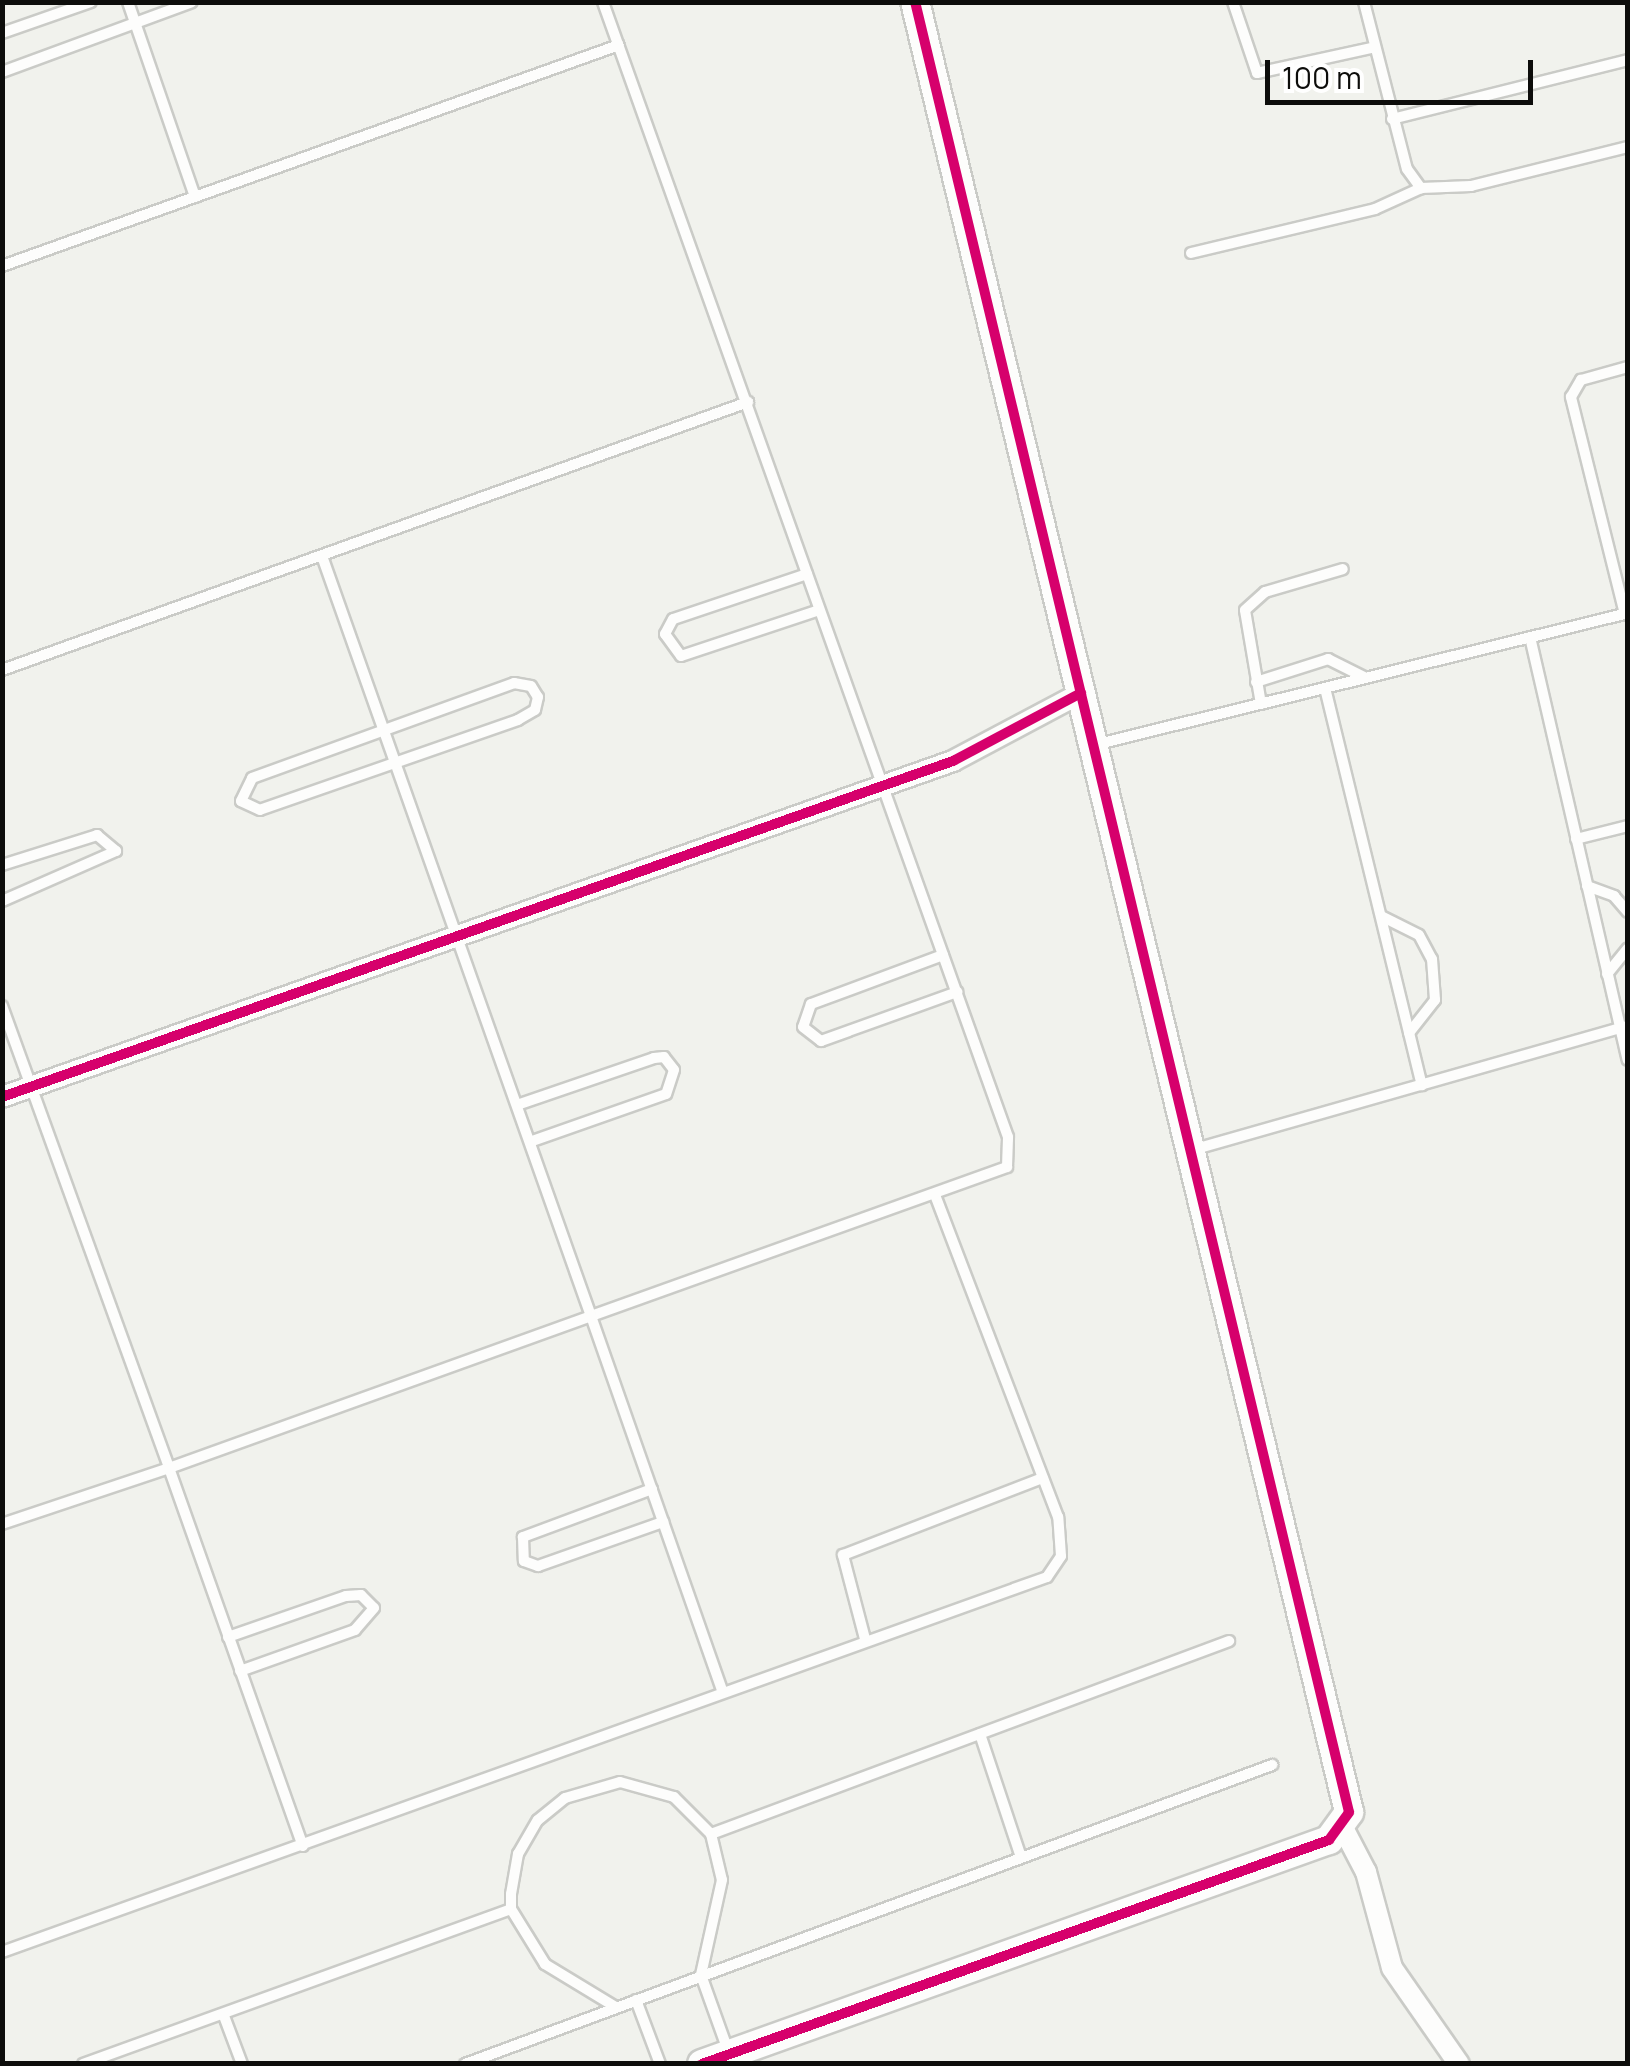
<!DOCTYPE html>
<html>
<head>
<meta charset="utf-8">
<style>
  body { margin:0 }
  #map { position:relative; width:1630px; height:2066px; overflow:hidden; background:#f1f2ed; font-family:Manrope,sans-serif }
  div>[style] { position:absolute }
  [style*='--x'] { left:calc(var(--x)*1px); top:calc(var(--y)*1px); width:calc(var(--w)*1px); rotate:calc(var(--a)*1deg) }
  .roads { filter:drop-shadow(2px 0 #cacbc7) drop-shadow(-2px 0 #cacbc7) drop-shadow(0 2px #cacbc7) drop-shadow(0 -2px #cacbc7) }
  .lane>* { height:10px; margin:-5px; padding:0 5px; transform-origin:5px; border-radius:5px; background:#fdfdfc }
  .street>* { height:20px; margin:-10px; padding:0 10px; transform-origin:10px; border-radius:10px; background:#fdfdfc }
  .secondary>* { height:28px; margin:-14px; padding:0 14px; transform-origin:14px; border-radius:14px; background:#fdfdfc }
  .cycleway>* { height:10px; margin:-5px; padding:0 5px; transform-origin:5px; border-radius:5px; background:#d6006c }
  span { translate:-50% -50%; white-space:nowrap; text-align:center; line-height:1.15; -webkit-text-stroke:9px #fff; paint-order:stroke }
  .frame { position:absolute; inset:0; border:5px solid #0d0d0b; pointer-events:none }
  .scale { position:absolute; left:1265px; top:60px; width:268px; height:45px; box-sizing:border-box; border:5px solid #0d0d0b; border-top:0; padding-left:12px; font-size:30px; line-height:35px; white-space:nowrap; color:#0d0d0b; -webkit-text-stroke:8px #fff; paint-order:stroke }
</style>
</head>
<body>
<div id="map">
  <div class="roads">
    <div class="lane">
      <i style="--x:128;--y:2;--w:206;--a:71"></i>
      <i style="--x:1233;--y:2;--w:75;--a:71.3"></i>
      <i style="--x:1257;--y:73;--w:121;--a:-12.4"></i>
      <i style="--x:1364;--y:2;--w:172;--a:75.6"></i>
      <i style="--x:1407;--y:169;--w:24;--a:54"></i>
      <i style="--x:1421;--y:188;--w:50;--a:-2.3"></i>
      <i style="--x:1471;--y:186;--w:162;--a:-14"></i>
      <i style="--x:2;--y:33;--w:94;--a:-19.2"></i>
      <i style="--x:2;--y:72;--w:202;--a:-20.2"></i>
      <i style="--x:1392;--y:119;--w:243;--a:-14"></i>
      <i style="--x:1191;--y:253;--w:189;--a:-13.4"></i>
      <i style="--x:1375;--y:209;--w:51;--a:-24.5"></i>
      <i style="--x:2;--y:266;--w:655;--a:-19.71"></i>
      <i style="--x:322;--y:556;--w:806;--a:70.51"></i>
      <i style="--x:591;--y:1316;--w:442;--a:-19.7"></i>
      <i style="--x:1007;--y:1167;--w:30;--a:-88"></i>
      <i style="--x:1008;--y:1137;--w:1205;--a:-109.64"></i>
      <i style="--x:807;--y:574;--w:141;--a:161.4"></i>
      <i style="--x:673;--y:619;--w:17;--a:118"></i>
      <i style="--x:665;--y:634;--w:27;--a:54"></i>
      <i style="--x:681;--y:656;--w:145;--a:-18.4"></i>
      <i style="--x:1625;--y:614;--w:224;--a:-104"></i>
      <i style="--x:1571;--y:397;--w:20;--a:-60"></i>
      <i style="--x:1581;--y:380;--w:49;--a:-15.5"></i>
      <i style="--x:1530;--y:637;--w:434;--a:77"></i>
      <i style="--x:2;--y:670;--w:793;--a:-19.76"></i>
      <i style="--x:1256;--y:682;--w:76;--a:-17.7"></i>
      <i style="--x:1328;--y:659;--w:42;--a:26.6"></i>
      <i style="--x:514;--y:683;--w:17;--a:10"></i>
      <i style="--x:531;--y:686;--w:13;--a:58"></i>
      <i style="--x:538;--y:697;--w:13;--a:103"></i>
      <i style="--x:535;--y:710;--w:20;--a:150"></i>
      <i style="--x:518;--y:720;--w:273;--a:160.8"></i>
      <i style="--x:260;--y:810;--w:21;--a:-155"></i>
      <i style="--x:241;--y:801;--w:25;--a:-64"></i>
      <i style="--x:252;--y:778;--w:279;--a:-19.9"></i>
      <i style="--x:1325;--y:688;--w:409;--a:76.3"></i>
      <i style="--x:1261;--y:704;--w:95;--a:-99.7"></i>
      <i style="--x:1245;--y:610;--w:27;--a:-42"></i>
      <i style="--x:1265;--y:592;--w:81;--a:-16.4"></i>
      <i style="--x:1094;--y:745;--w:550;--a:-13.88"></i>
      <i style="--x:1576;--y:839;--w:54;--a:-14"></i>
      <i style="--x:2;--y:865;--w:100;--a:-17.5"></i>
      <i style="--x:97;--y:835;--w:25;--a:40"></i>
      <i style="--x:116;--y:851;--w:124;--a:156.3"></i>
      <i style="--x:1587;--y:886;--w:29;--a:20"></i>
      <i style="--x:1614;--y:896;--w:21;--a:49"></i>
      <i style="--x:1381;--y:916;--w:42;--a:26.6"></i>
      <i style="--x:1419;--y:935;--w:27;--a:62"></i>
      <i style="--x:1432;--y:959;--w:41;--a:85.8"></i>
      <i style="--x:1435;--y:1000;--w:42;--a:128.2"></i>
      <i style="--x:943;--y:955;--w:141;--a:159.6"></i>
      <i style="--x:811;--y:1004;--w:24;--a:109"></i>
      <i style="--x:803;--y:1027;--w:23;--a:38"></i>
      <i style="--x:821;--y:1041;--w:145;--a:-19.8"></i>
      <i style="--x:1607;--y:974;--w:33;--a:-51"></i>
      <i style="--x:2;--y:1006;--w:491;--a:70.1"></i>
      <i style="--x:169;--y:1468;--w:449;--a:-19.8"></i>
      <i style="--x:591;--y:1316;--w:397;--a:70.7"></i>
      <i style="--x:517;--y:1105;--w:145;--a:-18.9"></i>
      <i style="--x:654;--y:1058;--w:10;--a:-6"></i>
      <i style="--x:664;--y:1057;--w:16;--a:52"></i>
      <i style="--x:674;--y:1070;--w:25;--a:108"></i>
      <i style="--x:666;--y:1094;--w:144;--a:160.6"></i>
      <i style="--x:1192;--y:1150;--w:453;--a:-15.9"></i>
      <i style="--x:652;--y:1489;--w:138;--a:159.6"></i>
      <i style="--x:523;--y:1537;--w:24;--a:88"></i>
      <i style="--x:524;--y:1561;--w:15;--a:20"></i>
      <i style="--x:538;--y:1566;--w:133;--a:-19.4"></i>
      <i style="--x:2;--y:1524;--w:176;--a:-18.5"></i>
      <i style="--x:169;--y:1468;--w:401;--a:70.5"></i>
      <i style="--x:228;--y:1637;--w:125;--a:-19.2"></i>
      <i style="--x:346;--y:1596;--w:15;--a:-4"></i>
      <i style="--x:361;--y:1595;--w:18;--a:45"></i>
      <i style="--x:374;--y:1608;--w:29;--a:131"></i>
      <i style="--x:355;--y:1630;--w:122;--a:160.4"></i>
      <i style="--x:865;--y:1639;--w:87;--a:-104.7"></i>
      <i style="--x:843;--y:1555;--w:214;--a:-21.1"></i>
      <i style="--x:980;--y:1734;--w:130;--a:71.6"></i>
      <i style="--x:711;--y:1834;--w:553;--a:-20.43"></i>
      <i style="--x:2;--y:1952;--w:1110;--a:-19.74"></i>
      <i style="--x:1047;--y:1577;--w:25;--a:-56"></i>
      <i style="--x:1061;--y:1556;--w:39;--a:-94"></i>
      <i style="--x:1058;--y:1517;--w:342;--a:-110.9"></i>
      <i style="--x:636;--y:2000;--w:68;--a:69.4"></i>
      <i style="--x:614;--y:2006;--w:81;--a:-148.7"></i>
      <i style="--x:545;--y:1964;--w:65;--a:-121.7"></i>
      <i style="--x:511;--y:1909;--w:15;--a:-90"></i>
      <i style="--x:511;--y:1894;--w:41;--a:-80.1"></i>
      <i style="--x:518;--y:1854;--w:39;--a:-60"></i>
      <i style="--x:538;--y:1820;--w:35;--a:-39"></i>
      <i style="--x:565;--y:1798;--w:57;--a:-16.2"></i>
      <i style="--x:620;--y:1782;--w:56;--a:15.5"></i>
      <i style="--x:674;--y:1797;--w:52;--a:45"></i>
      <i style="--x:711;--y:1834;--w:47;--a:76.6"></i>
      <i style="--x:722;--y:1880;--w:97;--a:102.5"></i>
      <i style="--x:701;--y:1975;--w:83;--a:70.3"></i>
      <i style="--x:224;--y:2016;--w:51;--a:69.4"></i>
      <i style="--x:83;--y:2064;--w:455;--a:-19.9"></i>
      <i style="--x:465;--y:2064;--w:861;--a:-20.33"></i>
    </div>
    <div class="street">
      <i style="--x:2;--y:1097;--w:1009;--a:-19.46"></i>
      <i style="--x:953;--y:761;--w:145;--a:-28"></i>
      <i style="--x:1343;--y:1828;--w:50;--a:62.4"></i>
      <i style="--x:1366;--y:1872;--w:99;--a:74.8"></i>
      <i style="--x:1392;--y:1968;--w:117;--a:55.1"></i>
    </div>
    <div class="secondary">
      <i style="--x:702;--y:2064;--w:666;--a:-19.66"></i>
      <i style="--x:1329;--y:1840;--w:34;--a:-54"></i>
      <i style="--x:1349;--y:1812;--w:1861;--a:-103.48"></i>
    </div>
  </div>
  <div class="cycleway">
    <i style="--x:2;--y:1097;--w:1009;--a:-19.46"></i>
    <i style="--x:953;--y:761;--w:145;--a:-28"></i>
    <i style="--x:702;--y:2064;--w:666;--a:-19.66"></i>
    <i style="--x:1329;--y:1840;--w:34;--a:-54"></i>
    <i style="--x:1349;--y:1812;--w:1861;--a:-103.48"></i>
  </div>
  <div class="frame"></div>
  <div class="scale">100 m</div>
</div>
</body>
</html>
